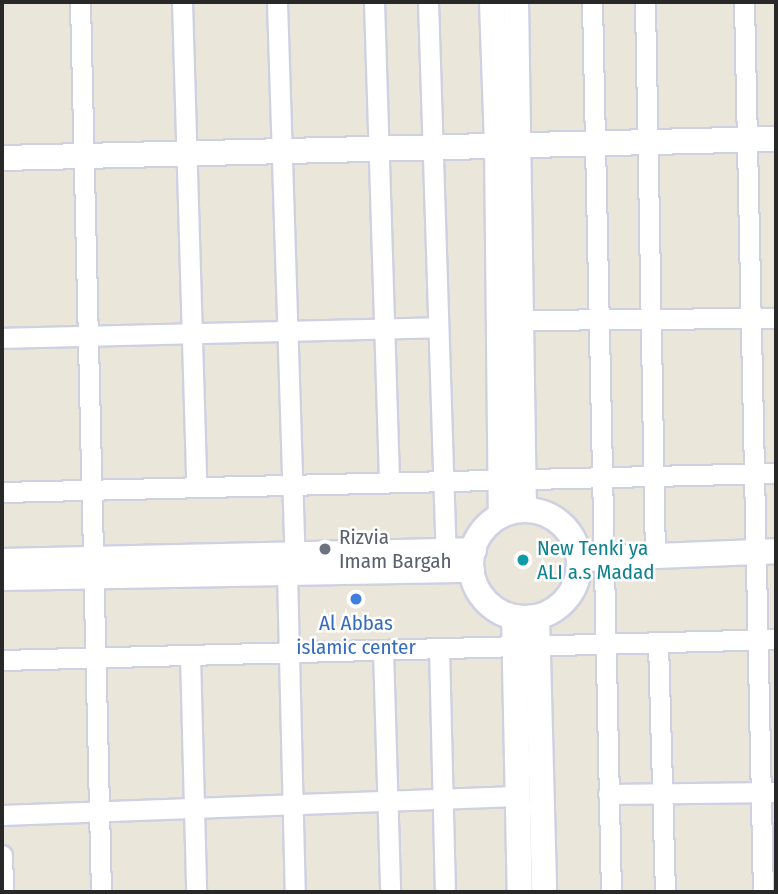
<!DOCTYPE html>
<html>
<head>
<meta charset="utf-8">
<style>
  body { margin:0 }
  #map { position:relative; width:778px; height:894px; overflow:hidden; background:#ebe6da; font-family:"Fira Sans Condensed",sans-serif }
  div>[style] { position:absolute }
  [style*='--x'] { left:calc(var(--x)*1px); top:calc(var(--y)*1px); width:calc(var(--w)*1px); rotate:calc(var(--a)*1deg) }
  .roads { filter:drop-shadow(2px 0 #cfd0e2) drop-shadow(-2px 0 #cfd0e2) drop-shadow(0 2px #cfd0e2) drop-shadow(0 -2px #cfd0e2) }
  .minor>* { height:19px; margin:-9.5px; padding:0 9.5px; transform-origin:9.5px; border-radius:9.5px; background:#fff }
  .tertiary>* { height:24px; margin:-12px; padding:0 12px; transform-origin:12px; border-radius:12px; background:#fff }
  .tertiary>.ring { margin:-12px; padding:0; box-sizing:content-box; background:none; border:24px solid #fff; border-radius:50% }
  .dots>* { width:19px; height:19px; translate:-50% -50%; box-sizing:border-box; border:4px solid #fff; border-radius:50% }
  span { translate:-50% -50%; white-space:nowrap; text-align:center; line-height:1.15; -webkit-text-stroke:5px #fff; paint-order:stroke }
  .worship-label { font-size:21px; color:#5b616d }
  .left { translate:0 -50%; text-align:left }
  .culture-label { font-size:21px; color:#0d838f }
  .shop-label { font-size:21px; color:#366cbe }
  .frame { position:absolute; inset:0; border:4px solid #282828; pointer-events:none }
</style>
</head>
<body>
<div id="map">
  <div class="roads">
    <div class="minor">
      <i style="--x:80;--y:2;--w:890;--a:88.65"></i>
      <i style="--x:182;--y:2;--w:485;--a:88.3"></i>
      <i style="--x:277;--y:2;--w:565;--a:88.18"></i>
      <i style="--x:374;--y:2;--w:480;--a:88.2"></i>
      <i style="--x:428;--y:2;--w:560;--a:88.16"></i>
      <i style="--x:592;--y:2;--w:890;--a:88.78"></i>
      <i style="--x:645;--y:2;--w:554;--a:88.97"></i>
      <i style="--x:744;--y:2;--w:890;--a:88.78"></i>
      <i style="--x:522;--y:320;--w:254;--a:-0.5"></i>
      <i style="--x:2;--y:338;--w:436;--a:-1.4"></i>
      <i style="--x:2;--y:492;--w:774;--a:-1.41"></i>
      <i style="--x:287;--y:573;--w:319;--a:88.6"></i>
      <i style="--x:658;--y:642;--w:250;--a:88.4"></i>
      <i style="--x:439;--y:648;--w:244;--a:88.6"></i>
      <i style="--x:383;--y:650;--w:242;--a:88.3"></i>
      <i style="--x:190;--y:655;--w:237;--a:88.5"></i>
      <i style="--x:2;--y:660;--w:774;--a:-1.55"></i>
      <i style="--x:608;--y:794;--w:168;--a:-0.7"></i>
      <i style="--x:2;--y:815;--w:516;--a:-2.11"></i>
      <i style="--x:2;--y:855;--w:37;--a:88"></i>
    </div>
    <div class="tertiary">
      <i style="--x:492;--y:2;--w:144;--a:88"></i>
      <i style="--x:497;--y:146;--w:369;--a:89.4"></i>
      <i style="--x:516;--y:2;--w:508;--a:89.1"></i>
      <i style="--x:2;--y:158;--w:774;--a:-1.41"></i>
      <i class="ring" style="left:471px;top:510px;width:84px;height:84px"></i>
      <i style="--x:581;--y:559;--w:195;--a:-2.3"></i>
      <i style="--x:2;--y:561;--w:472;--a:-1.3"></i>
      <i style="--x:2;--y:578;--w:470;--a:-1"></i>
      <i style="--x:514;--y:617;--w:275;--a:88.8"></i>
      <i style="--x:537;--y:617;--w:275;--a:88.5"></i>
    </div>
  </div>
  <div class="dots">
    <i style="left:325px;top:549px;background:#6b7280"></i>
    <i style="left:523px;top:560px;background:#0f9aa8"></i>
    <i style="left:356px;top:599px;background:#3f7fe0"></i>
  </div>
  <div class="worship-label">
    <span class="left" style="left:339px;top:549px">Rizvia<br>Imam Bargah</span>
  </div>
  <div class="culture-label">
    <span class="left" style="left:537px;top:560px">New Tenki ya<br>ALI a.s Madad</span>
  </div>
  <div class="shop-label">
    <span style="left:356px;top:635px">Al Abbas<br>islamic center</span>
  </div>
  <div class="frame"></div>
</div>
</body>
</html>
